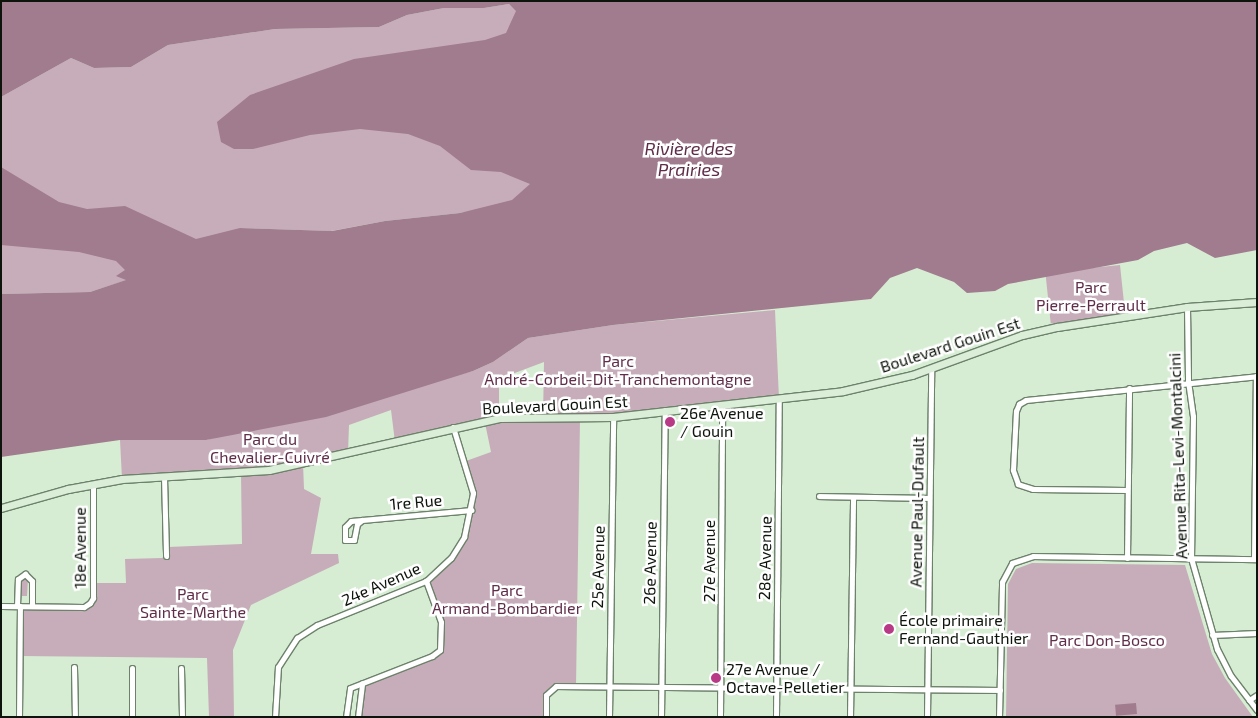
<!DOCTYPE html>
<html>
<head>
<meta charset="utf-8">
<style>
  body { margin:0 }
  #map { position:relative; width:1258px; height:718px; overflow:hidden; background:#d6edd3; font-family:"Exo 2",sans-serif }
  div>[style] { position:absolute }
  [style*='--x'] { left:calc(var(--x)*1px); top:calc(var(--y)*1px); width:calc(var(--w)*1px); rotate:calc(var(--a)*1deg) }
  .green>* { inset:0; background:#c6adb9; transform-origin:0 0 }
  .water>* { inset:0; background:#a17b8e; transform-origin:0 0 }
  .roads { filter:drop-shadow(1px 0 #6d826b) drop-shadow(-1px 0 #6d826b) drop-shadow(0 1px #6d826b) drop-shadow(0 -1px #6d826b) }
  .street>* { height:5px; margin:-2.5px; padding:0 2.5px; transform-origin:2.5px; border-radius:2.5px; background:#fff }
  .secondary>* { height:7px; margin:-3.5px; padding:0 3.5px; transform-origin:3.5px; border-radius:3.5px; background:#daeed8 }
  .dots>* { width:14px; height:14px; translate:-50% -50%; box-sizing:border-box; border:2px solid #fff; border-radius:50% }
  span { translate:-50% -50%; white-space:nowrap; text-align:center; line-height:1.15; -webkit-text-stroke:5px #fff; paint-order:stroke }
  .park-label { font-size:16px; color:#612e4a }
  .street-label { font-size:16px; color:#0c140b }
  .poi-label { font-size:16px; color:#0c140b }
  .left { translate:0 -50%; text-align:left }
  .water-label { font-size:18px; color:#5f2c48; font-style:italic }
  .frame { position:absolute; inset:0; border:2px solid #0c140b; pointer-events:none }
</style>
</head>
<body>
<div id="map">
  <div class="green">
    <i style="clip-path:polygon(509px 4px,691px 173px,460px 213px,385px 221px,331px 231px,241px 228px,127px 280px,90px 292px,1px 294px,1px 97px,71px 58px,94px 68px,131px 67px,168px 45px,275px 29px,379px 27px,407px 15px,444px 8px,484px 8px)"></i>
    <i style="left:1120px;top:265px;width:51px;height:75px;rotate:84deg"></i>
    <i style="clip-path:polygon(evenodd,775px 310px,779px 399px,580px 419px,576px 687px,556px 686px,548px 692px,546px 717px,358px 717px,362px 683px,438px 653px,442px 628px,426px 581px,439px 570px,464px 537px,473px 493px,466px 461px,491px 452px,485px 423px,395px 442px,391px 410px,349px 425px,348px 453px,303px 463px,304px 489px,321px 498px,311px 554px,338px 554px,339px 563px,251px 605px,233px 650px,234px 717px,209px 717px,207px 658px,20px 656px,20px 606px,84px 607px,90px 603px,93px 583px,126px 583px,125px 559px,162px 558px,166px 556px,168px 547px,242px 544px,241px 474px,122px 479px,120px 440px,206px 440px,473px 371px,493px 362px,528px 338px,613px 325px,775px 310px,544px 362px,543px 418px,499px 418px,499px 379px,544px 362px)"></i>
    <i style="clip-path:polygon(1032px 563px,1185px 565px,1212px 654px,1225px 678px,1253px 717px,1006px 717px,1008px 584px,1016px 569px)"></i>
    <i style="clip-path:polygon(22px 579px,28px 579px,27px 596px,22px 596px)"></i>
  </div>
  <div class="water">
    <i style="clip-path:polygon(1px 1px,1257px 1px,1257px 250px,1215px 258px,1187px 243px,1154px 251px,1138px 260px,1008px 284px,995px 291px,967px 293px,954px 282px,917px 268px,890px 278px,871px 299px,613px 325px,528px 338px,493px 362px,473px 371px,326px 417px,206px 440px,120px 440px,1px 457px,1px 294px,90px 292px,126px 280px,116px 276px,125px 270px,116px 261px,79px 252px,1px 245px,1px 167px,59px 202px,87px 209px,125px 206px,196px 239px,240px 228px,332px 231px,385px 221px,460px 213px,512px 200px,530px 184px,501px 172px,471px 170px,440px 146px,408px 134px,360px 129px,310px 135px,253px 149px,234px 149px,221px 142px,217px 122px,250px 95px,354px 59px,485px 40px,506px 33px,516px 11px,509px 4px,484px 8px,444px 8px,407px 15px,379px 27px,275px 29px,168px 45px,131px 67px,94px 68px,71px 58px,1px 97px)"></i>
    <i style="left:1136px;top:703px;width:11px;height:21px;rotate:85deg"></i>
  </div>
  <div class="roads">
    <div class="street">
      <i style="--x:1187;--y:307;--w:74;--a:89.2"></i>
      <i style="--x:1188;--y:381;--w:35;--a:82"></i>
      <i style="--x:1193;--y:416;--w:142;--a:90.8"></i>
      <i style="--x:1191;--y:558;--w:95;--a:74.1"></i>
      <i style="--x:1217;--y:649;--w:30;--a:63"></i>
      <i style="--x:1231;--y:676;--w:43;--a:52.6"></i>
      <i style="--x:164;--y:477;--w:79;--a:88.5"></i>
      <i style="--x:1127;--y:490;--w:94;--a:-179.4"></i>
      <i style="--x:1033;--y:489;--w:16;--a:-162"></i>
      <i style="--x:1018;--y:484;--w:15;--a:-110"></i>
      <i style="--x:1013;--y:470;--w:59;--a:-87.1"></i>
      <i style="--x:1016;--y:411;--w:8;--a:-67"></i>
      <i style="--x:1019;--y:404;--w:8;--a:-30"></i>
      <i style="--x:1026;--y:400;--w:232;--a:-5.9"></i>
      <i style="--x:819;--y:496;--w:110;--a:1"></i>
      <i style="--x:362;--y:520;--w:6;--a:141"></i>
      <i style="--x:357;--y:524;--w:16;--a:101"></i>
      <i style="--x:354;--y:540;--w:9;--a:180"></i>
      <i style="--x:345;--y:540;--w:13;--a:-90"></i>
      <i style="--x:345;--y:527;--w:8;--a:-45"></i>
      <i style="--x:351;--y:521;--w:121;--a:-5.2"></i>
      <i style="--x:1127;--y:558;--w:170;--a:-89.3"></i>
      <i style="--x:1254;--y:559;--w:183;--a:-89.4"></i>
      <i style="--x:1;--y:606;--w:83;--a:0.7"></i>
      <i style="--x:84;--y:607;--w:7;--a:-34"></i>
      <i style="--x:90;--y:603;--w:6;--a:-59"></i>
      <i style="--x:93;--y:598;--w:114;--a:-90"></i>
      <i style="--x:17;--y:606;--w:27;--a:-88"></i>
      <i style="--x:18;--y:579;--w:9;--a:-36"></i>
      <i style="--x:25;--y:574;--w:10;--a:45"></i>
      <i style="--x:32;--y:581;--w:25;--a:90"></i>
      <i style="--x:1212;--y:635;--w:45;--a:-2.5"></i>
      <i style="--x:74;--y:667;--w:50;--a:88.9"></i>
      <i style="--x:132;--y:668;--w:49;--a:90"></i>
      <i style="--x:181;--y:668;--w:49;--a:88.8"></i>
      <i style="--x:1249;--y:700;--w:9;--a:-32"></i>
      <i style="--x:19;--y:717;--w:111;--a:-89.5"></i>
      <i style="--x:275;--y:717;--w:50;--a:-86.6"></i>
      <i style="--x:278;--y:667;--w:35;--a:-57"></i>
      <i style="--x:297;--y:638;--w:24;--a:-33"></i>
      <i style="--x:317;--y:625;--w:118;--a:-22"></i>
      <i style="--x:426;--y:581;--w:34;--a:-43"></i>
      <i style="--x:451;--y:558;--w:25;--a:-58"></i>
      <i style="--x:464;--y:537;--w:45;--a:-78.4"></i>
      <i style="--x:473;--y:493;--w:69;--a:-106.9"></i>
      <i style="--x:346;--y:717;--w:29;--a:-82"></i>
      <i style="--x:350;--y:688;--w:88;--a:-21.3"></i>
      <i style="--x:432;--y:656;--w:10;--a:-37"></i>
      <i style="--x:440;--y:650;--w:28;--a:-88"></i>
      <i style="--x:441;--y:622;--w:44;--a:-110.1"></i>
      <i style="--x:358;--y:717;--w:34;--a:-83"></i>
      <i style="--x:546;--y:717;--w:22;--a:-90"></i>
      <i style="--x:546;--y:695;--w:13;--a:-42"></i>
      <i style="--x:556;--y:686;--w:444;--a:0.5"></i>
      <i style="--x:609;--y:717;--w:300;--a:-89.2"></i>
      <i style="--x:661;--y:717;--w:307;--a:-89.3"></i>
      <i style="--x:720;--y:717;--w:312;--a:-89.6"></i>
      <i style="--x:776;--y:717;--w:318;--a:-89.5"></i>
      <i style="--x:850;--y:717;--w:220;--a:-89.2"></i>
      <i style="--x:927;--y:717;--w:349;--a:-89.3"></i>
      <i style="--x:999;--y:717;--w:135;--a:-88.7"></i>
      <i style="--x:1002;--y:582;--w:21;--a:-62"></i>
      <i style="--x:1012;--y:563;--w:22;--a:-18"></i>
      <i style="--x:1033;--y:556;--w:224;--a:0.8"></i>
    </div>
    <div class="secondary">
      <i style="--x:1;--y:508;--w:70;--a:-15.8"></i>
      <i style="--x:68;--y:489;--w:55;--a:-10.5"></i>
      <i style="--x:122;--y:479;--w:147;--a:-3.5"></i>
      <i style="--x:269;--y:470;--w:236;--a:-12.7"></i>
      <i style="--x:499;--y:418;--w:114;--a:-0.5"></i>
      <i style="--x:613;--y:417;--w:231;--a:-6.4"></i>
      <i style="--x:843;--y:391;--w:71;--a:-13.1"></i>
      <i style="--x:912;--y:375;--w:117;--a:-20"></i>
      <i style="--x:1022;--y:335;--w:36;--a:-13"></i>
      <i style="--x:1057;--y:327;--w:132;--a:-8.7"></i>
      <i style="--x:1187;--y:307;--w:70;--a:-4.1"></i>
    </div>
  </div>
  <div class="dots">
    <i style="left:670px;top:422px;background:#b83986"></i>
    <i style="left:889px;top:629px;background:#b83986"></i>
    <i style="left:716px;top:678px;background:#b83986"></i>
  </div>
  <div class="park-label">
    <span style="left:1091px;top:296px">Parc<br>Pierre-Perrault</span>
    <span style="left:618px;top:370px">Parc<br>André-Corbeil-Dit-Tranchemontagne</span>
    <span style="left:270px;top:448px">Parc du<br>Chevalier-Cuivré</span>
    <span style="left:507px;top:599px">Parc<br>Armand-Bombardier</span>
    <span style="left:193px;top:603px">Parc<br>Sainte-Marthe</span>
    <span style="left:1107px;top:640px">Parc Don-Bosco</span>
  </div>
  <div class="street-label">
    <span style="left:950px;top:345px;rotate:-18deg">Boulevard Gouin Est</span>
    <span style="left:555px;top:405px;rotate:-3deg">Boulevard Gouin Est</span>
    <span style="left:1178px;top:456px;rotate:-92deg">Avenue Rita-Levi-Montalcini</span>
    <span style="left:416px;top:502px;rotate:-5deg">1re Rue</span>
    <span style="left:917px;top:512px;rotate:-89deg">Avenue Paul-Dufault</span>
    <span style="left:80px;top:548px;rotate:-90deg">18e Avenue</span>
    <span style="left:765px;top:558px;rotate:-89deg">28e Avenue</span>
    <span style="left:709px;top:561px;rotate:-90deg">27e Avenue</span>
    <span style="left:650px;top:563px;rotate:-89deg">26e Avenue</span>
    <span style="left:598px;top:567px;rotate:-89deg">25e Avenue</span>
    <span style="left:381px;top:584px;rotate:-24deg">24e Avenue</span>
  </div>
  <div class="poi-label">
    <span class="left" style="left:680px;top:422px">26e Avenue<br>/ Gouin</span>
    <span class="left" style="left:899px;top:629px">École primaire<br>Fernand-Gauthier</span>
    <span class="left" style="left:726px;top:678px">27e Avenue /<br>Octave-Pelletier</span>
  </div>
  <div class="water-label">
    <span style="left:689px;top:159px">Rivière des<br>Prairies</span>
  </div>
  <div class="frame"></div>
</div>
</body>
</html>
